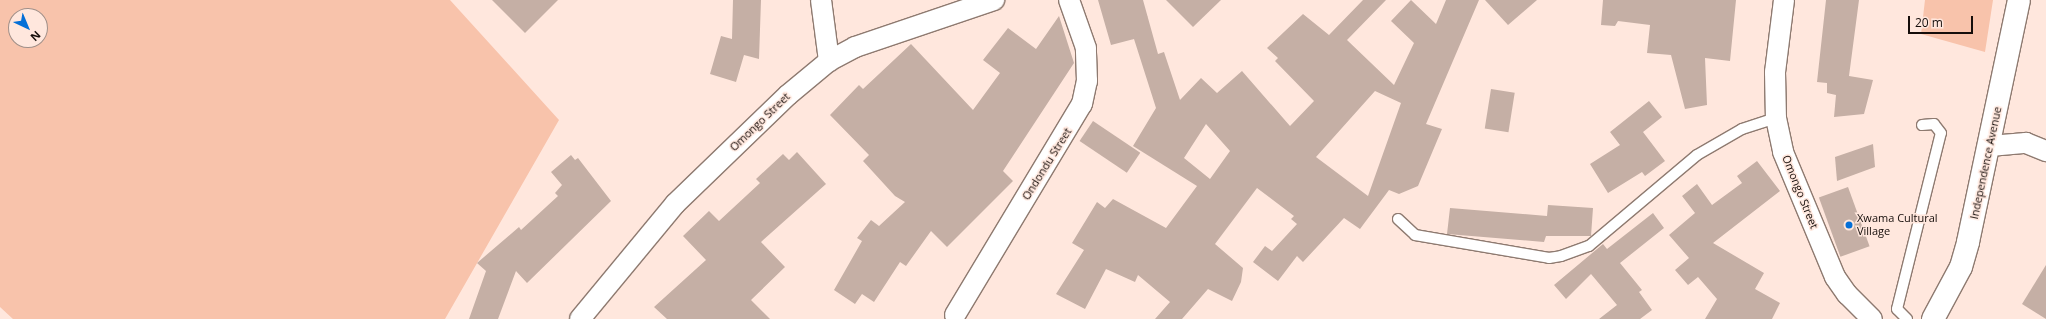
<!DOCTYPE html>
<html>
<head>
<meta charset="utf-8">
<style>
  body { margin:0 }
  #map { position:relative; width:2046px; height:319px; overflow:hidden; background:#ffe7dd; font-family:"Open Sans",sans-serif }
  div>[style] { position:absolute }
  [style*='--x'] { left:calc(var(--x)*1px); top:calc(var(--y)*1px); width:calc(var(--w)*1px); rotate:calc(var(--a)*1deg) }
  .green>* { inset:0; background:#f8c3ab }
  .building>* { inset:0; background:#c5afa5; transform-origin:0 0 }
  .roads { filter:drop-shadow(1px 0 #8e7a70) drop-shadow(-1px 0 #8e7a70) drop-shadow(0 1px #8e7a70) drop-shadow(0 -1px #8e7a70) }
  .service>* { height:10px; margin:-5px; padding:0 5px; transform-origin:5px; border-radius:5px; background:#fff }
  .minor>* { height:20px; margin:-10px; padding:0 10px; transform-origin:10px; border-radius:10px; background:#fff }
  .secondary>* { height:22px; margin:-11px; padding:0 11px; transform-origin:11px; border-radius:11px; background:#fff }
  .dots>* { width:11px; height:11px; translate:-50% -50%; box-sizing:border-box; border:2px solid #ffe7dd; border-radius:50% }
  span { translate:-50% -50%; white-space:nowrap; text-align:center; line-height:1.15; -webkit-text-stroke:3px #ffe7dd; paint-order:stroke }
  .street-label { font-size:11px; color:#150d0a }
  .poi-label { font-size:11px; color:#150d0a }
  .left { translate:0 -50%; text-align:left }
  .north { position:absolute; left:8px; top:8px; width:40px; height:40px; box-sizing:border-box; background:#ffe7dd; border:1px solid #a19089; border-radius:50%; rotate:136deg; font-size:11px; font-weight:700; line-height:16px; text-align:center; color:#150d0a }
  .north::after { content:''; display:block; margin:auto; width:14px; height:18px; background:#046fd7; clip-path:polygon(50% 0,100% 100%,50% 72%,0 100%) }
  .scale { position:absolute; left:1908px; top:16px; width:65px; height:18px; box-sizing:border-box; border:2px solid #150d0a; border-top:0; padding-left:5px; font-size:12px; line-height:14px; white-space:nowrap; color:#150d0a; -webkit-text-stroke:3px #ffe7dd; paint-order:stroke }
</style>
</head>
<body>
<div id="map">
  <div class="green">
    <i style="clip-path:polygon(evenodd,0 0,450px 0,559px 120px,445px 319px,13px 319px,0 307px,0 0,16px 16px,40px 16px,40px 40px,16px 40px,16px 16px)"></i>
    <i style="clip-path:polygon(1925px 0,1993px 0,1985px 52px,1921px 34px)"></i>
  </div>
  <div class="building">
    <i style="clip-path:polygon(492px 0,558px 0,525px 33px)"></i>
    <i style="clip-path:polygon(733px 0,761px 0,759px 59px,744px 55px,736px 82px,710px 74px,721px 36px,732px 39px)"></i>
    <i style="clip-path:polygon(evenodd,1098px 0,1143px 0,1158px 54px,1164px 52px,1180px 100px,1201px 78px,1217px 93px,1242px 71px,1290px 126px,1314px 101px,1275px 61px,1278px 58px,1267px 48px,1303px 14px,1329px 35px,1363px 0,1386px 0,1347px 40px,1394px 85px,1414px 43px,1391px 21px,1411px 0,1436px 24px,1446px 0,1479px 0,1426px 124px,1442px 129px,1418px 186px,1399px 194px,1389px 190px,1360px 229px,1344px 218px,1303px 262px,1297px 256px,1278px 281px,1253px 262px,1265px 246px,1272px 251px,1297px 224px,1291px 219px,1294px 216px,1257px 188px,1215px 244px,1243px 268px,1241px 282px,1232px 301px,1208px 289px,1182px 319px,1155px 319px,1170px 302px,1138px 275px,1135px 282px,1106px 269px,1085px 309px,1056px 294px,1084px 250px,1072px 243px,1097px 202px,1105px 208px,1113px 199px,1166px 228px,1197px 186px,1133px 146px,1156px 108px,1134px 39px,1111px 45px,1098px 0,1375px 91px,1401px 103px,1368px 196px,1316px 157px,1375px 91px,1098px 0,1206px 124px,1230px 151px,1210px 179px,1184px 158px,1206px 124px)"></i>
    <i style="clip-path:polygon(1166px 0,1221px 0,1193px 27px)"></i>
    <i style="clip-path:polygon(1485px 0,1537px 0,1508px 25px)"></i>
    <i style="clip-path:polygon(1603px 0,1736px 0,1730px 61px,1705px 58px,1707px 105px,1685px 109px,1671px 55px,1647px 53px,1650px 25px,1618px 21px,1615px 26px,1601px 25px)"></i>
    <i style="clip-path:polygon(1826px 0,1859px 0,1849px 76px,1873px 80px,1864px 114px,1834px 117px,1836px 95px,1827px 93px,1827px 83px,1817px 82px)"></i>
    <i style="clip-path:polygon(1059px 16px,1074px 63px,1003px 171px,1013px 181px,947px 247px,931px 231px,906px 266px,900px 262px,874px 302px,862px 294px,855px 304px,834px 290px,862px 241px,857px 238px,871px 220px,879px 226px,905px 202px,895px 196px,863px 161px,869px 155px,830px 115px,859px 85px,863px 89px,911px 44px,973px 110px,1000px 73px,983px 60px,1008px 28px,1036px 49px)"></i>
    <i style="left:1491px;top:89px;width:24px;height:40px;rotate:9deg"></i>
    <i style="clip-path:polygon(1649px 101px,1662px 117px,1643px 132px,1665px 161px,1645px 176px,1642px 172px,1608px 193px,1590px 164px,1620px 145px,1610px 132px)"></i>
    <i style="left:1093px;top:121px;width:57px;height:24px;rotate:34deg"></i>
    <i style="clip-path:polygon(1873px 144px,1875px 167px,1837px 181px,1835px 157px)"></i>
    <i style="clip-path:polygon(797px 152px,826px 184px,761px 242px,785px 267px,751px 300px,770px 319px,667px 319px,654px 307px,706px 260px,683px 236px,709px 211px,719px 221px,760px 183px,756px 179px,783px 154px,789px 160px)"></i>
    <i style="clip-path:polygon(571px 155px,575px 160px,578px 158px,611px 201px,527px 283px,516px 271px,498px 319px,469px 319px,486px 271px,477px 263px,519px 227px,521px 230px,558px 196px,555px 193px,562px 185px,551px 172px)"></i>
    <i style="clip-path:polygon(1757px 161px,1780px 191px,1713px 243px,1764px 273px,1755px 289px,1780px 303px,1772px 319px,1705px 319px,1717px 299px,1698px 277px,1688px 285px,1675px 270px,1689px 258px,1669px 235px,1695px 213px,1682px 196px,1697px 184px,1712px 205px,1742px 183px,1737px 176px)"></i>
    <i style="left:1848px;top:187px;width:63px;height:31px;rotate:70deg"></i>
    <i style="clip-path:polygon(1548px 205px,1593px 208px,1591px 236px,1546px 236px,1544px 242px,1447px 234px,1450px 208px,1547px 216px)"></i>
    <i style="clip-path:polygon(1653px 213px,1664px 228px,1620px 263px,1642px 290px,1639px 292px,1652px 310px,1640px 319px,1599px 319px,1617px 305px,1591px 274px,1566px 299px,1554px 285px,1603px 244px,1607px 249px)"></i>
    <i style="clip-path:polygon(2046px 265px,2046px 319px,2022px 304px)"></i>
  </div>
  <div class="roads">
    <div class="service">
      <i style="--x:1398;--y:219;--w:23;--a:43"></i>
      <i style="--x:1415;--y:235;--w:136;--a:9.7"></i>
      <i style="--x:1549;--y:258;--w:12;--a:-9"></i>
      <i style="--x:1561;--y:256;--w:30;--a:-20"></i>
      <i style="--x:1589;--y:246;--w:141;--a:-40.1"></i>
      <i style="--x:1697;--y:155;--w:52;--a:-30"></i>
      <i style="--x:1742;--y:129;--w:36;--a:-18"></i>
      <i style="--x:1907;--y:319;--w:14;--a:-135"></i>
      <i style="--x:1897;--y:309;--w:181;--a:-76"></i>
      <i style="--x:1941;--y:133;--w:11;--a:-128"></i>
      <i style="--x:1934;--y:124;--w:12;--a:175"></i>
    </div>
    <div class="minor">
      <i style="--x:821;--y:0;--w:62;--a:82.5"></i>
      <i style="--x:1784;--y:0;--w:73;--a:97.1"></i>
      <i style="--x:1775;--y:72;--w:46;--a:88.8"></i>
      <i style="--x:1776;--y:118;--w:35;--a:78"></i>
      <i style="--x:1783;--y:152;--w:135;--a:67.4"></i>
      <i style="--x:1835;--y:277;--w:21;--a:55"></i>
      <i style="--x:1847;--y:294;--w:35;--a:45"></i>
      <i style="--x:1990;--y:146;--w:36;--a:-5"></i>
      <i style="--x:2026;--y:143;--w:22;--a:22"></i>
      <i style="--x:955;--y:315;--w:246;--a:-59"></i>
      <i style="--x:1082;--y:104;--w:24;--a:-78"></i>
      <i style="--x:1087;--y:81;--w:33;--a:-92"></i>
      <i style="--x:1086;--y:48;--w:51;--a:-109.5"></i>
      <i style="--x:580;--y:319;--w:149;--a:-50.4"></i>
      <i style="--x:675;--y:204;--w:157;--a:-44"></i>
      <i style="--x:788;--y:95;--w:53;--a:-39.7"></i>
      <i style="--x:829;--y:61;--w:30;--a:-28"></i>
      <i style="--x:855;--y:47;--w:147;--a:-18.7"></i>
    </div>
    <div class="secondary">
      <i style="--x:1933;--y:319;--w:59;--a:-61.7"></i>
      <i style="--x:1961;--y:267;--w:26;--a:-74"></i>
      <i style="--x:1968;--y:242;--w:247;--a:-78.1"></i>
    </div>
  </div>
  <div class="dots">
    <i style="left:1849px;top:225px;background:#046fd7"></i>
  </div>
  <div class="street-label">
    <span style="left:760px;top:122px;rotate:-44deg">Omongo Street</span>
    <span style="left:1986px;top:163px;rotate:-78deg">Independence Avenue</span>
    <span style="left:1047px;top:164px;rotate:-58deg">Ondondu Street</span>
    <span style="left:1800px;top:192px;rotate:68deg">Omongo Street</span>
  </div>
  <div class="poi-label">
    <span class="left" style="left:1857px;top:225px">Xwama Cultural<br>Village</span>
  </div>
  <div class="north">N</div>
  <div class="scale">20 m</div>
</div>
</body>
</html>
